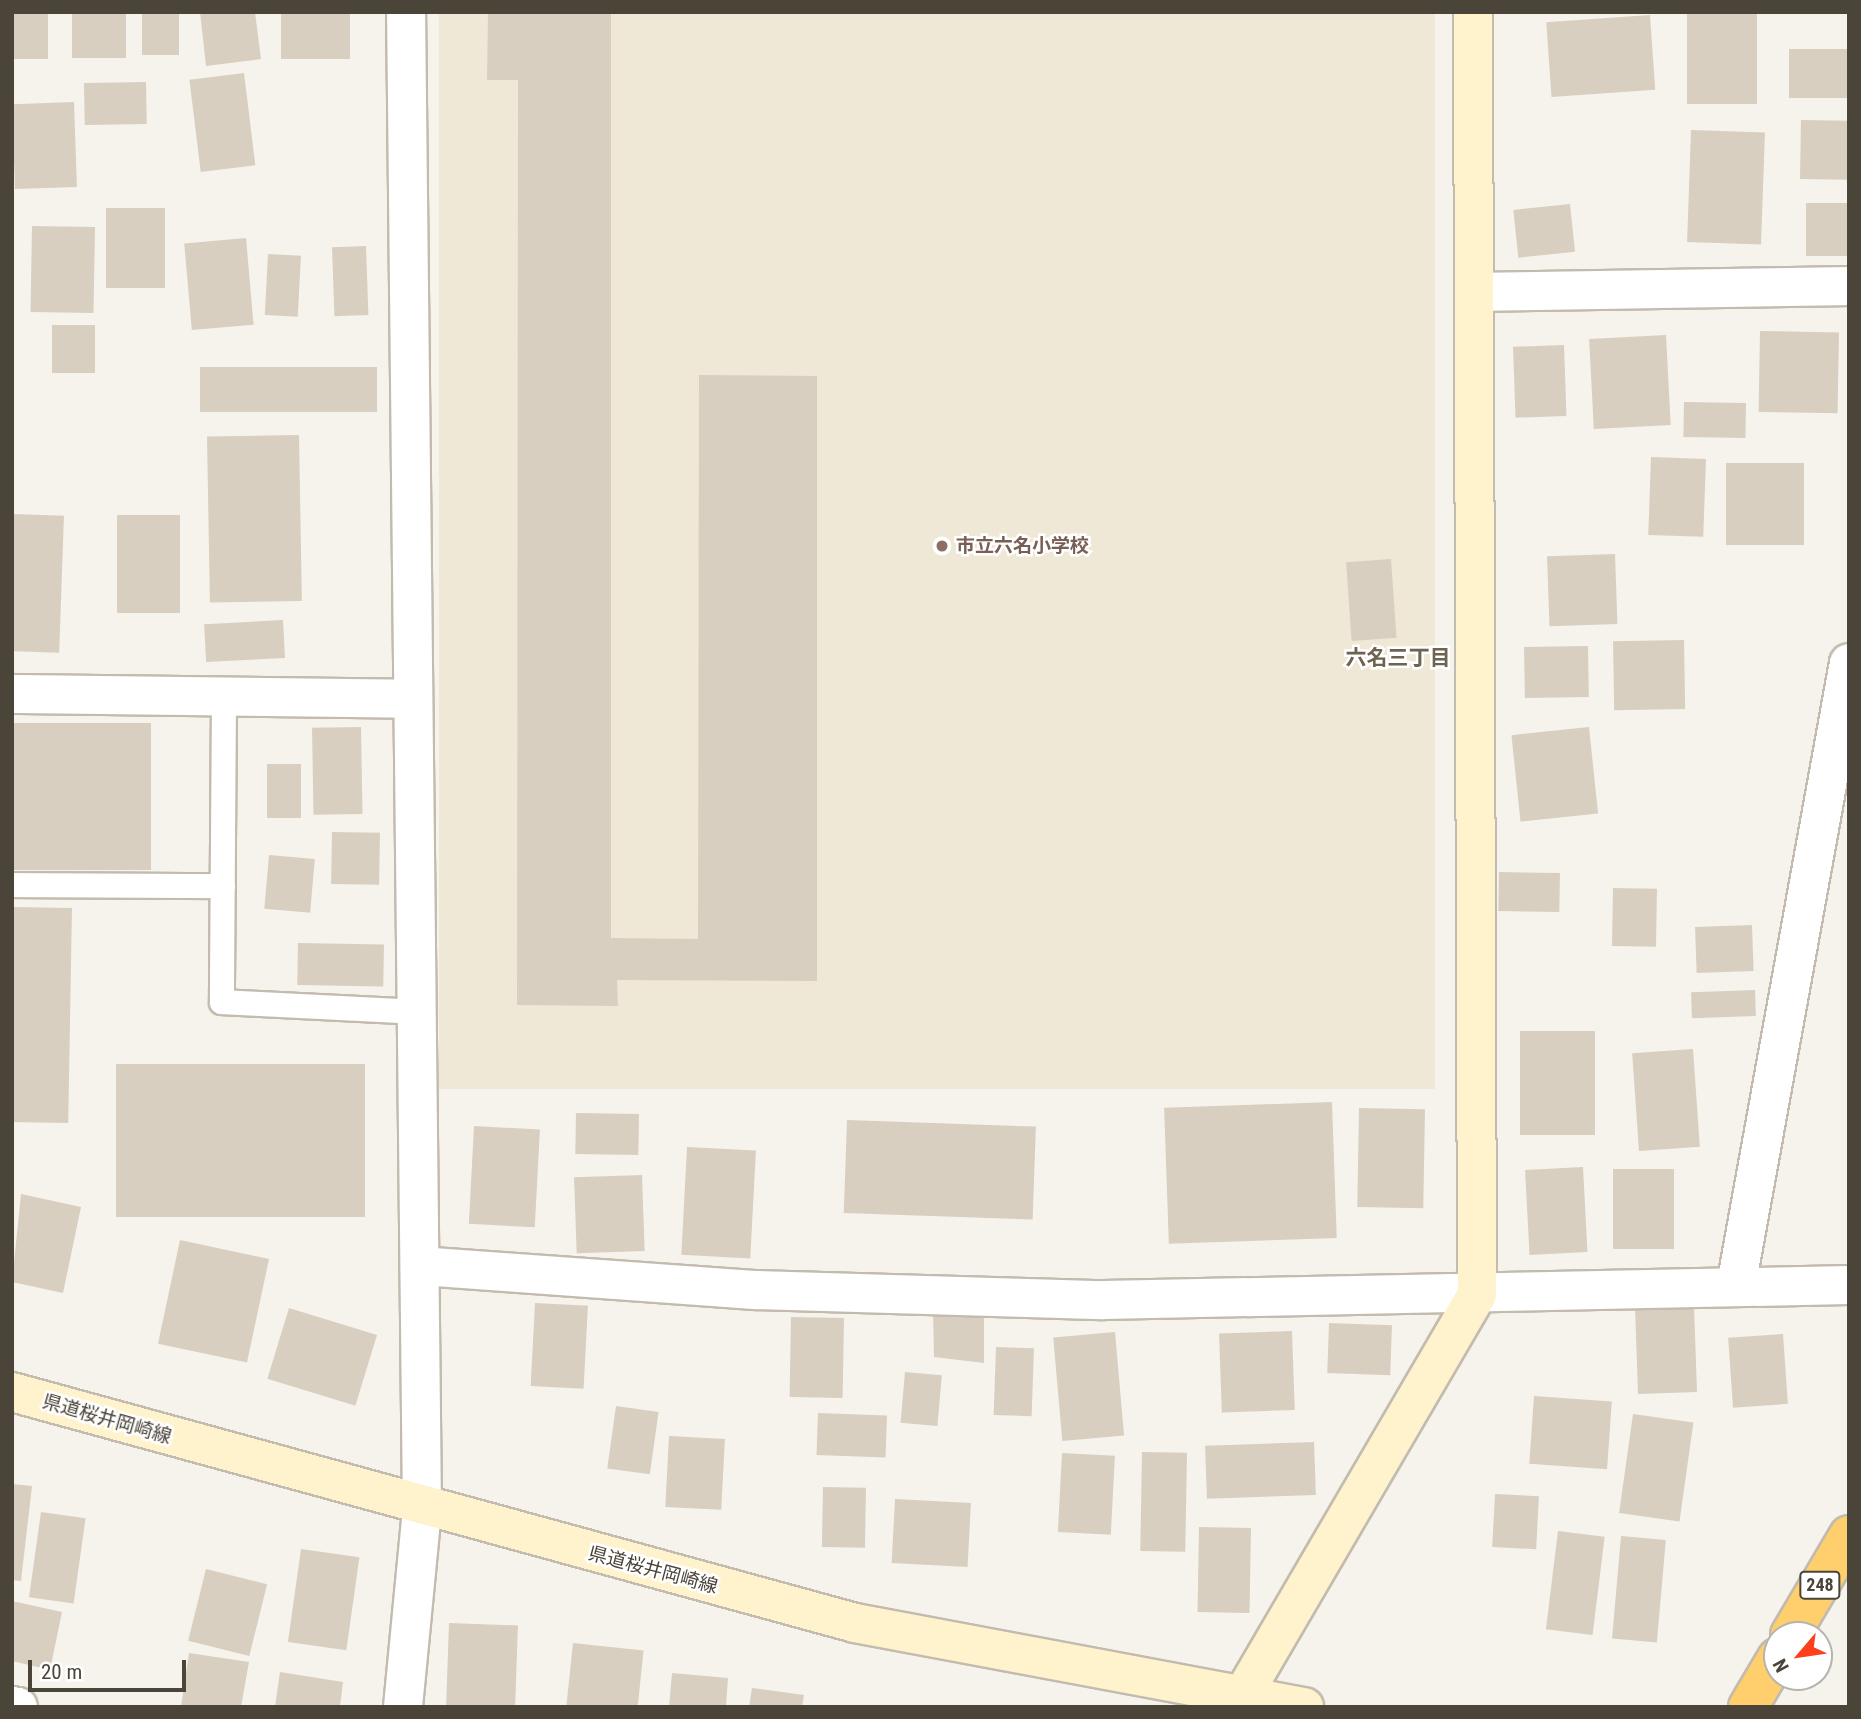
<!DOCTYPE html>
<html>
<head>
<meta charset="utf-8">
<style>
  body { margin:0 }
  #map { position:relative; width:1861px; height:1719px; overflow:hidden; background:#f6f3ec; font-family:"Roboto Condensed","Noto Sans JP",sans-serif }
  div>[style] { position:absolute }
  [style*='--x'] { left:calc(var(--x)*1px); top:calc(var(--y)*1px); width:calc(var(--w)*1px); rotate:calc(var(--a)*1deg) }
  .education>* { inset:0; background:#efe8d6; transform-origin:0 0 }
  .building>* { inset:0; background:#d8cfc1; transform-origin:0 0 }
  .roads { filter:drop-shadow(2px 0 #c2bbae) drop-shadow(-2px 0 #c2bbae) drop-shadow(0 2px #c2bbae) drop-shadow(0 -2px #c2bbae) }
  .lane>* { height:24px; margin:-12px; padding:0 12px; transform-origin:12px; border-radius:12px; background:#fff }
  .street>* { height:38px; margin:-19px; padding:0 19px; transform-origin:19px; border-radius:19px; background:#fff }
  .secondary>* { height:38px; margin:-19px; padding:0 19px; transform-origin:19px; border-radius:19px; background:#fff3cd }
  .highway>* { height:38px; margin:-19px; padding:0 19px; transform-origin:19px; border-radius:19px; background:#ffcf6e }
  .dots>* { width:19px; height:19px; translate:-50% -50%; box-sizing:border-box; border:4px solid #fff; border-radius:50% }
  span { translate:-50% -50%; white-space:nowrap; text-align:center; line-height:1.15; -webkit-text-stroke:5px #fff; paint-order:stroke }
  .shield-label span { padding:2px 5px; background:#fff; border:2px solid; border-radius:5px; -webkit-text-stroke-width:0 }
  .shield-label { font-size:18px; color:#4b4439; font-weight:700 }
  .education-label { font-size:19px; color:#785e54; font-weight:700 }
  .left { translate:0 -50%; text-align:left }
  .street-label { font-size:19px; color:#4b4439 }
  .neighbourhood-label { font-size:21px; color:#6e6250; font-weight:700 }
  .frame { position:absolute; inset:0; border:14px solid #4b4439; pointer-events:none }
  .north { position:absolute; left:1763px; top:1621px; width:70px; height:70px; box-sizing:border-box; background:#fff; border:2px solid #b7b4b0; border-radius:50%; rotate:241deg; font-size:19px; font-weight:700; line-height:28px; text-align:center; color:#4b4439 }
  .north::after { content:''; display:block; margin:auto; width:24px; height:32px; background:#fc3f1d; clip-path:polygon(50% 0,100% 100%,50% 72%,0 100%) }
  .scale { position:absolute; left:28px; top:1660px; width:158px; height:32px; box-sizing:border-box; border:4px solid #4b4439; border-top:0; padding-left:9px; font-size:21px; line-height:24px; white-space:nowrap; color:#4b4439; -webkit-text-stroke:5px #fff; paint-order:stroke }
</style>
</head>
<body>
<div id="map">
  <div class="education">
    <i style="left:439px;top:12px;width:996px;height:1077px"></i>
  </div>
  <div class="building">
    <i style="left:12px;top:12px;width:36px;height:47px"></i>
    <i style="left:72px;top:12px;width:54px;height:46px"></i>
    <i style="left:142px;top:12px;width:37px;height:43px"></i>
    <i style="clip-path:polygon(200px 12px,255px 12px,261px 59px,206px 66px)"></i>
    <i style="left:281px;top:12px;width:69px;height:47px"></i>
    <i style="clip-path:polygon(488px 12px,611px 12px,611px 938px,698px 939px,699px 375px,817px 376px,817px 981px,617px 980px,618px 1006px,517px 1005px,518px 80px,487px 80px)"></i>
    <i style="left:1687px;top:12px;width:70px;height:92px"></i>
    <i style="left:1650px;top:15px;width:75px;height:104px;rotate:86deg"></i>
    <i style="left:1789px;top:49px;width:60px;height:49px"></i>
    <i style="left:244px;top:73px;width:93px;height:55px;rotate:83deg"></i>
    <i style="left:146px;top:82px;width:42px;height:62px;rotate:89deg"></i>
    <i style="left:74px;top:102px;width:85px;height:62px;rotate:88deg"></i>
    <i style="left:1801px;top:120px;width:48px;height:59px;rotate:1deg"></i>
    <i style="left:1691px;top:130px;width:74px;height:112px;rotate:2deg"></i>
    <i style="left:1849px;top:203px;width:53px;height:43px;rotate:90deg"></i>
    <i style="left:1570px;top:204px;width:48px;height:57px;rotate:84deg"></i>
    <i style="left:106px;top:208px;width:59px;height:80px"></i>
    <i style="left:32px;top:226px;width:63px;height:86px;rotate:1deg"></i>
    <i style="left:246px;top:238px;width:87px;height:62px;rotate:85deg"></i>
    <i style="left:366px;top:246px;width:69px;height:34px;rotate:88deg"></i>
    <i style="left:268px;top:254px;width:33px;height:61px;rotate:3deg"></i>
    <i style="left:52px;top:325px;width:43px;height:48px"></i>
    <i style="left:1760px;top:331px;width:79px;height:81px;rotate:1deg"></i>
    <i style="left:1666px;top:335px;width:90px;height:77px;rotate:87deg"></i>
    <i style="left:1564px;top:345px;width:71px;height:51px;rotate:88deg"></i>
    <i style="left:200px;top:367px;width:177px;height:45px"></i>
    <i style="left:1684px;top:402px;width:62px;height:35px;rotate:1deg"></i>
    <i style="left:299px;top:435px;width:166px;height:92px;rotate:89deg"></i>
    <i style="left:1651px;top:457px;width:55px;height:78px;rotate:2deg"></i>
    <i style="left:1726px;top:463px;width:78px;height:82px"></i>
    <i style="left:12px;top:514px;width:52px;height:137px;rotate:2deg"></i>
    <i style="left:117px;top:515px;width:63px;height:98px"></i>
    <i style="left:1615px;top:554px;width:70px;height:68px;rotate:88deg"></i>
    <i style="left:1391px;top:559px;width:79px;height:45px;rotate:86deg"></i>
    <i style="left:283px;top:620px;width:38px;height:79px;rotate:87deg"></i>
    <i style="left:1684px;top:640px;width:69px;height:71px;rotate:89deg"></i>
    <i style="left:1588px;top:646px;width:51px;height:64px;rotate:89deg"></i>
    <i style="left:12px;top:723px;width:139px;height:147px"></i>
    <i style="left:361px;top:727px;width:87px;height:49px;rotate:89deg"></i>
    <i style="left:1589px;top:727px;width:87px;height:78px;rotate:84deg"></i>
    <i style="left:267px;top:764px;width:34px;height:54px"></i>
    <i style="left:332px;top:832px;width:48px;height:52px;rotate:1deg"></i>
    <i style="left:269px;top:855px;width:46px;height:54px;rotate:5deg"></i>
    <i style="left:1499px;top:872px;width:61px;height:39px;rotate:1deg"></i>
    <i style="left:1613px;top:888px;width:44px;height:58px;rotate:1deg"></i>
    <i style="left:12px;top:907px;width:60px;height:215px;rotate:1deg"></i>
    <i style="left:1752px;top:925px;width:46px;height:57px;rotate:88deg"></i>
    <i style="left:298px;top:943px;width:86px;height:42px;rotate:1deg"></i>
    <i style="left:1755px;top:990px;width:26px;height:64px;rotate:88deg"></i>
    <i style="left:1520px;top:1031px;width:75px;height:104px"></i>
    <i style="left:1693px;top:1049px;width:98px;height:61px;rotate:86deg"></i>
    <i style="left:116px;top:1064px;width:249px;height:153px"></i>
    <i style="left:1332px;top:1102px;width:136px;height:168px;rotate:88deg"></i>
    <i style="left:1359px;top:1108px;width:66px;height:99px;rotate:1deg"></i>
    <i style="left:576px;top:1113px;width:63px;height:41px;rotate:1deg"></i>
    <i style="left:847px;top:1120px;width:189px;height:93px;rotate:2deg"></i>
    <i style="left:474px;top:1126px;width:66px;height:98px;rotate:3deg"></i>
    <i style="left:687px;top:1147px;width:69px;height:108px;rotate:3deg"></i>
    <i style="left:1583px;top:1167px;width:85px;height:58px;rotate:87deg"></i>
    <i style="left:1613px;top:1169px;width:61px;height:80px"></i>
    <i style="left:642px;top:1175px;width:76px;height:68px;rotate:88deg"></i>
    <i style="clip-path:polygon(21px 1194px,81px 1207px,63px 1293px,12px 1282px)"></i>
    <i style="left:180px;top:1240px;width:91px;height:106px;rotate:12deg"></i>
    <i style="left:535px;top:1303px;width:53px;height:83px;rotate:3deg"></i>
    <i style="left:1694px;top:1306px;width:86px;height:59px;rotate:88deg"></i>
    <i style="left:289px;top:1308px;width:92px;height:74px;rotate:17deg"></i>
    <i style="clip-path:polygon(933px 1311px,984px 1317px,984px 1363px,934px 1357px)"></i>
    <i style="left:791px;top:1317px;width:53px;height:80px;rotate:1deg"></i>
    <i style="left:1329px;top:1323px;width:63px;height:50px;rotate:2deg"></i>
    <i style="left:1292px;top:1331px;width:79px;height:73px;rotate:88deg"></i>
    <i style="left:1115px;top:1332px;width:104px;height:62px;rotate:85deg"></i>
    <i style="left:1783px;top:1334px;width:70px;height:55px;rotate:86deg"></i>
    <i style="left:996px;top:1347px;width:38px;height:68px;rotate:2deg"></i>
    <i style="left:905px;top:1372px;width:37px;height:51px;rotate:5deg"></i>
    <i style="left:1534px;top:1396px;width:78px;height:68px;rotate:4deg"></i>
    <i style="left:616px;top:1406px;width:43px;height:63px;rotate:8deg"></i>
    <i style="left:818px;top:1413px;width:69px;height:42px;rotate:2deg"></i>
    <i style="left:1633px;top:1414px;width:61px;height:100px;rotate:8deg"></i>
    <i style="left:669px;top:1436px;width:56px;height:71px;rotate:3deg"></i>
    <i style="left:1314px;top:1442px;width:53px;height:109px;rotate:88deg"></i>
    <i style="left:1142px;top:1452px;width:45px;height:99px;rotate:1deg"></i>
    <i style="left:1062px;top:1453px;width:53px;height:79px;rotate:3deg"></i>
    <i style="clip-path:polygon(12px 1484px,32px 1486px,21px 1581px,12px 1580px)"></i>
    <i style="left:823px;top:1487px;width:43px;height:60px;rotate:1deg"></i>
    <i style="left:1495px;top:1494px;width:44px;height:53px;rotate:3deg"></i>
    <i style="left:895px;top:1499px;width:76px;height:64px;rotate:3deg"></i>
    <i style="left:41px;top:1512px;width:45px;height:86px;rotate:8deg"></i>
    <i style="left:1199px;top:1527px;width:52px;height:85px;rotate:1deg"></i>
    <i style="left:1558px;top:1531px;width:47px;height:99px;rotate:7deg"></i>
    <i style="left:1621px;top:1536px;width:45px;height:103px;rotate:5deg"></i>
    <i style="left:301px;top:1549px;width:59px;height:94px;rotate:8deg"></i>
    <i style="left:206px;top:1569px;width:63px;height:74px;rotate:14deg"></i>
    <i style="clip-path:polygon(12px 1601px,62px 1612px,50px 1670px,12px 1661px)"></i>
    <i style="left:449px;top:1623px;width:69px;height:84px;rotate:2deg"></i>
    <i style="left:573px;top:1643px;width:71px;height:64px;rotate:6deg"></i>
    <i style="clip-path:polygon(189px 1653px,249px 1662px,241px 1707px,181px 1707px)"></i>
    <i style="clip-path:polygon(280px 1672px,343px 1682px,340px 1707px,275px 1707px)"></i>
    <i style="clip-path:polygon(672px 1673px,728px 1678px,726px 1707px,669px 1707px)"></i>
    <i style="clip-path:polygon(752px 1688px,804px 1695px,802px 1707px,749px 1707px)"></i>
  </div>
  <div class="roads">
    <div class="lane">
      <i style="--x:224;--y:698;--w:304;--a:90.4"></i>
      <i style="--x:222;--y:1002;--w:196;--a:2.9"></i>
      <i style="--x:12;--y:885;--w:211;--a:0.3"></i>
    </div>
    <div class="street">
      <i style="--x:1476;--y:292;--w:373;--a:-0.9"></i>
      <i style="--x:12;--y:694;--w:400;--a:0.7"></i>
      <i style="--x:420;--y:1266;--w:337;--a:4.1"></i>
      <i style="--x:756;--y:1290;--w:347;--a:1.7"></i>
      <i style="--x:1103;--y:1300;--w:746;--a:-1.15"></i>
      <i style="--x:1736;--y:1286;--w:633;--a:-79.72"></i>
      <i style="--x:12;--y:1706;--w:6;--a:9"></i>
      <i style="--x:403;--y:1707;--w:199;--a:-84.5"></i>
      <i style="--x:422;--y:1509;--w:1497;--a:-90.61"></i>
    </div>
    <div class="secondary">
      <i style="--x:12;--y:1392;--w:874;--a:15.32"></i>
      <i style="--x:855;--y:1623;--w:457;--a:10.6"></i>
      <i style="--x:1240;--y:1700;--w:469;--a:-59.7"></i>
      <i style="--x:1477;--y:1295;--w:1283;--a:-90.18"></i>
    </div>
    <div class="highway">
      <i style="--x:1790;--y:1635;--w:116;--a:-59.5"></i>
      <i style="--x:1748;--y:1707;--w:57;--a:-59.4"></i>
    </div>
  </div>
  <div class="dots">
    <i style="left:942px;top:546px;background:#8d6e63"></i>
  </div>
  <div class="shield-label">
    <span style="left:1820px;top:1585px">248</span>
  </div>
  <div class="education-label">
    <span class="left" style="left:956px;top:546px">市立六名小学校</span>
  </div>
  <div class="street-label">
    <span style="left:107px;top:1419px;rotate:16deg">県道桜井岡崎線</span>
    <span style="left:653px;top:1570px;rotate:15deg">県道桜井岡崎線</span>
  </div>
  <div class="neighbourhood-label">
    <span style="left:1398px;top:658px">六名三丁目</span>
  </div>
  <div class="frame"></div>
  <div class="north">N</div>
  <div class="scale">20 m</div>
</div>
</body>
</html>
